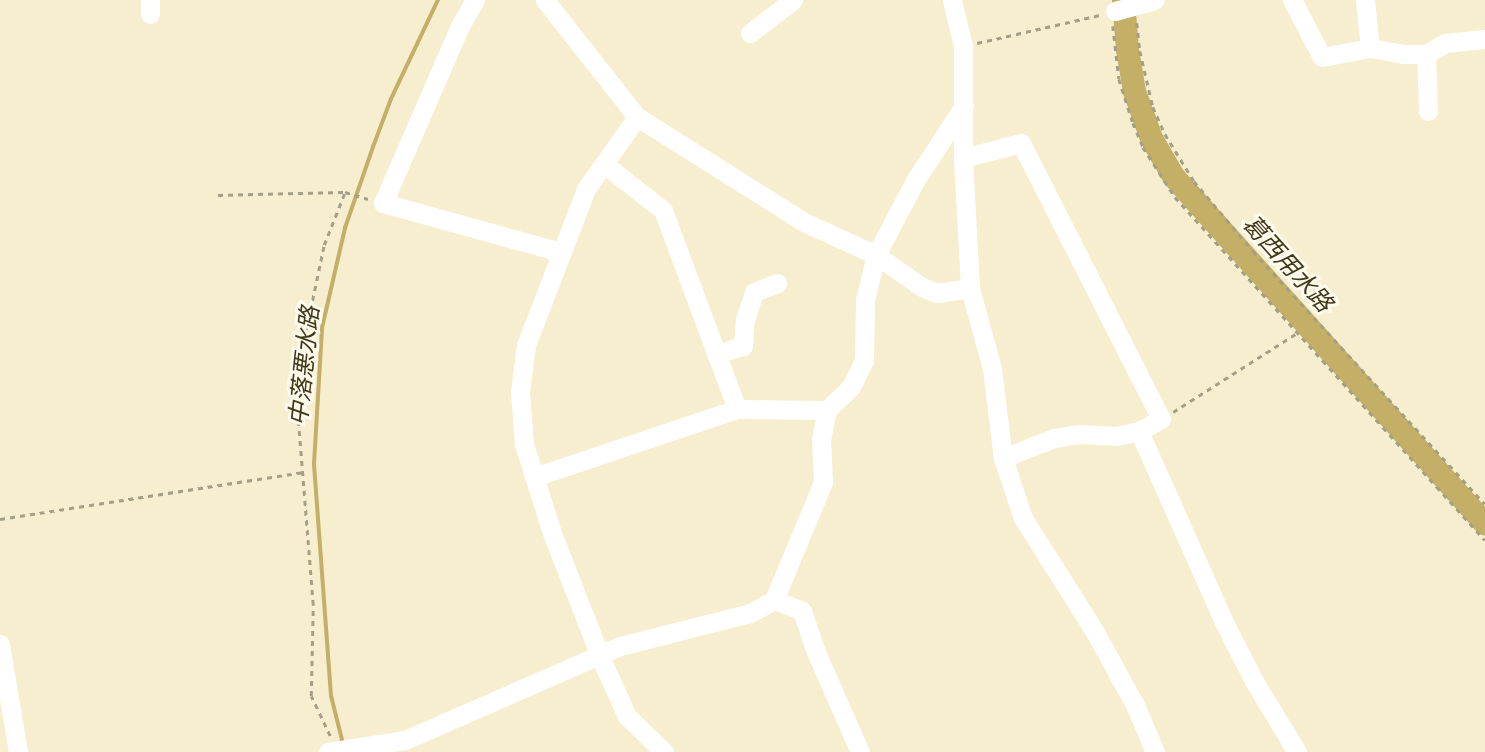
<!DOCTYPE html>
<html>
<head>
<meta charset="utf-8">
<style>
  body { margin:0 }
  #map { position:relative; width:1485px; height:752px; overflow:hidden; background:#f6eecf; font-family:"Nunito Sans","Noto Sans JP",sans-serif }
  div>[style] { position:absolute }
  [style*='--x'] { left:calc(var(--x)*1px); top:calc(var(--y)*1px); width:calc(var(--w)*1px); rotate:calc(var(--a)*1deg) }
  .stream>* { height:3.5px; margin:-1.75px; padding:0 1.75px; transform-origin:1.75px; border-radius:1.75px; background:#c3af66 }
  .river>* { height:23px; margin:-11.5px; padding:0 11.5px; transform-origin:11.5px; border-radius:11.5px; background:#c3af66 }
  .path>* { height:2.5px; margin-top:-1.25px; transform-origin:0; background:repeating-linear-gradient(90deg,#a69f88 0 5px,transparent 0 10px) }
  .minor>* { height:19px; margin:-9.5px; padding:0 9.5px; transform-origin:9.5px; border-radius:9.5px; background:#fff }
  span { translate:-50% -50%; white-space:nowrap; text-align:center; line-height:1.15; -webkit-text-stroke:6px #fefbee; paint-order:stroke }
  .water-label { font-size:24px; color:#413817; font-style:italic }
</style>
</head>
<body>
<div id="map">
  <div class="stream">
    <i style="--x:343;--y:744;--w:49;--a:-104"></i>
    <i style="--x:331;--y:696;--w:233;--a:-94.2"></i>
    <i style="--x:314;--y:464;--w:136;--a:-86.6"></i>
    <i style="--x:322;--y:328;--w:103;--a:-77"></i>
    <i style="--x:345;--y:228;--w:86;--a:-70.9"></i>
    <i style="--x:373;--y:147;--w:51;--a:-69.4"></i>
    <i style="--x:391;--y:99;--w:110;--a:-64.6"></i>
  </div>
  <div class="river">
    <i style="--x:1123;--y:0;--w:49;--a:85.3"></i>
    <i style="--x:1127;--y:49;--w:43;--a:80.5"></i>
    <i style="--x:1134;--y:91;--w:50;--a:70.1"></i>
    <i style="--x:1151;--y:138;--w:44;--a:59.9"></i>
    <i style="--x:1173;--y:176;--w:467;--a:48.1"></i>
  </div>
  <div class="path">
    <i style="--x:1137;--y:23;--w:28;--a:84"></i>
    <i style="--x:1140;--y:51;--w:57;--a:76.9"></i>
    <i style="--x:1153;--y:107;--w:30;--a:66"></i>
    <i style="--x:1165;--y:134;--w:55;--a:58.3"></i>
    <i style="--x:1194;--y:181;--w:92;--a:49.9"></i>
    <i style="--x:1253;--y:251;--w:343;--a:47.5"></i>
    <i style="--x:1113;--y:26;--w:53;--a:83.5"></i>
    <i style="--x:1119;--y:79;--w:46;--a:72.3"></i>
    <i style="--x:1133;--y:123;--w:26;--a:67"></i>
    <i style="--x:1143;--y:147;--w:59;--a:57.4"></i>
    <i style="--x:1175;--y:197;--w:462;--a:47.9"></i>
    <i style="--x:977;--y:43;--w:126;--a:-12.8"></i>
    <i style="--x:218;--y:195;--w:127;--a:-1.4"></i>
    <i style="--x:345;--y:192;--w:24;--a:17"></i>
    <i style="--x:1173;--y:412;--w:147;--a:-32.5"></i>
    <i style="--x:0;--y:519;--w:306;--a:-8.8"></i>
    <i style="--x:330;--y:736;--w:44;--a:-115.4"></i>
    <i style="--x:311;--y:696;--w:91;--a:-88.7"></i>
    <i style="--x:313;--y:605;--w:199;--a:-94.6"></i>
    <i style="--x:297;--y:407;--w:48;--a:-86.4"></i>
    <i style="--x:300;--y:359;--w:116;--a:-78.1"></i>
    <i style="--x:324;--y:245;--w:57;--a:-68.4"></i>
  </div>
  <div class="minor">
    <i style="--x:475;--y:0;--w:30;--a:120"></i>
    <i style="--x:460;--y:26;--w:193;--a:113.5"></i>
    <i style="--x:383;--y:203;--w:185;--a:15.4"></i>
    <i style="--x:952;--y:0;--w:47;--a:76.6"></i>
    <i style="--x:963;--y:46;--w:112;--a:90"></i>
    <i style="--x:963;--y:158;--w:130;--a:86.9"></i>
    <i style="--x:970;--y:288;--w:84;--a:74.8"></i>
    <i style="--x:992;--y:369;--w:90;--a:83"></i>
    <i style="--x:1003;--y:458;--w:63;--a:71.6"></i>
    <i style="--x:1023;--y:518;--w:135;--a:57.7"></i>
    <i style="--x:1095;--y:632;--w:85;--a:61.3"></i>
    <i style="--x:1136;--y:707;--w:49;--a:67.1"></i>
    <i style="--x:1292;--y:0;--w:64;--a:62.2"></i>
    <i style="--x:1322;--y:57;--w:49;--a:-10.6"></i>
    <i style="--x:1370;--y:48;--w:35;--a:10"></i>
    <i style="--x:1404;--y:54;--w:22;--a:0"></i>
    <i style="--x:1426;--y:54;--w:22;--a:-30"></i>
    <i style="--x:1445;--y:43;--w:40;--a:-5.7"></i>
    <i style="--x:1365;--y:0;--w:48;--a:84.1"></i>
    <i style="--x:1115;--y:11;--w:41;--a:-15.4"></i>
    <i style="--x:150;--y:14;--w:14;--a:-90"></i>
    <i style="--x:750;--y:33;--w:54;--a:-37.5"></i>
    <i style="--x:1426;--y:54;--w:57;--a:88"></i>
    <i style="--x:964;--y:106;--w:90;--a:123.2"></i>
    <i style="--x:915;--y:181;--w:84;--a:117.8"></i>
    <i style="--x:876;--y:255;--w:56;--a:34.8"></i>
    <i style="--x:922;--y:287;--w:15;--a:23"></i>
    <i style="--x:936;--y:293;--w:34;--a:-8"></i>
    <i style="--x:637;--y:117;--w:88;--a:125.3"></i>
    <i style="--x:586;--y:189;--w:167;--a:111"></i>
    <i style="--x:526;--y:345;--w:47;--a:97.3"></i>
    <i style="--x:520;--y:392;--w:52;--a:85.6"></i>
    <i style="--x:524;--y:444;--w:93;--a:72.5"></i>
    <i style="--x:552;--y:533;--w:137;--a:68.7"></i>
    <i style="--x:602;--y:661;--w:60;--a:65.6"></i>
    <i style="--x:627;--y:716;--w:52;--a:44.2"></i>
    <i style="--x:963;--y:158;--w:60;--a:-14.5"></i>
    <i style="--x:1021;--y:143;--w:309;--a:63.1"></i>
    <i style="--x:1161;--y:419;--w:25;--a:151"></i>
    <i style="--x:1139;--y:431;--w:211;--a:66"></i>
    <i style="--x:1225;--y:624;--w:64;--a:63"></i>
    <i style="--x:1254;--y:681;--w:83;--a:58.8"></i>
    <i style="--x:716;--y:354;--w:28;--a:-17"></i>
    <i style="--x:743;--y:346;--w:26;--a:-86"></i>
    <i style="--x:745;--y:320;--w:29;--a:-72"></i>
    <i style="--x:754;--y:292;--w:25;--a:-21"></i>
    <i style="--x:737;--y:409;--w:90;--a:0.6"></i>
    <i style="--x:1003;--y:458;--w:55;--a:-21.4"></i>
    <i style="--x:1054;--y:438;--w:26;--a:-9"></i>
    <i style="--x:1080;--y:434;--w:36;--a:3"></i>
    <i style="--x:1116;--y:436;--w:24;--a:-12"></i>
    <i style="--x:534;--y:477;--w:214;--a:-18.5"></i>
    <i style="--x:737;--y:409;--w:212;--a:-110.4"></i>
    <i style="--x:663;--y:210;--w:75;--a:-142.1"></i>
    <i style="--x:774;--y:600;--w:30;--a:21"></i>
    <i style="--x:802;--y:611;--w:43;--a:71.1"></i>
    <i style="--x:816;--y:652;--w:109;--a:66.3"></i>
    <i style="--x:0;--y:644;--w:109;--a:80.5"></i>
    <i style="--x:328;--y:752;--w:78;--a:-8.9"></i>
    <i style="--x:405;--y:740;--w:235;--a:-23.6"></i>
    <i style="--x:620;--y:646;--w:134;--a:-14.2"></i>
    <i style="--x:750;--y:613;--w:27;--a:-28"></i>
    <i style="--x:774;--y:600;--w:128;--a:-67.4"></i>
    <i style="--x:823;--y:482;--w:43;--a:-92.7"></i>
    <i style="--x:821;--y:439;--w:30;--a:-78"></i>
    <i style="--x:827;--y:410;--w:33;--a:-44"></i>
    <i style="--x:851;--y:387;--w:30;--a:-64"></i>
    <i style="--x:864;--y:360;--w:60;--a:-89"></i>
    <i style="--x:865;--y:300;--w:46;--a:-76.3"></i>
    <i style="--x:876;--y:255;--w:79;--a:-155.4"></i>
    <i style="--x:804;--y:222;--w:197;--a:-147.8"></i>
    <i style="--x:637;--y:117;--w:149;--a:-128.2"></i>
  </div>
  <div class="water-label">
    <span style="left:1287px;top:264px;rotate:48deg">葛西用水路</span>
    <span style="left:305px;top:366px;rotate:-84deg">中落悪水路</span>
  </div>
</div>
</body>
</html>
